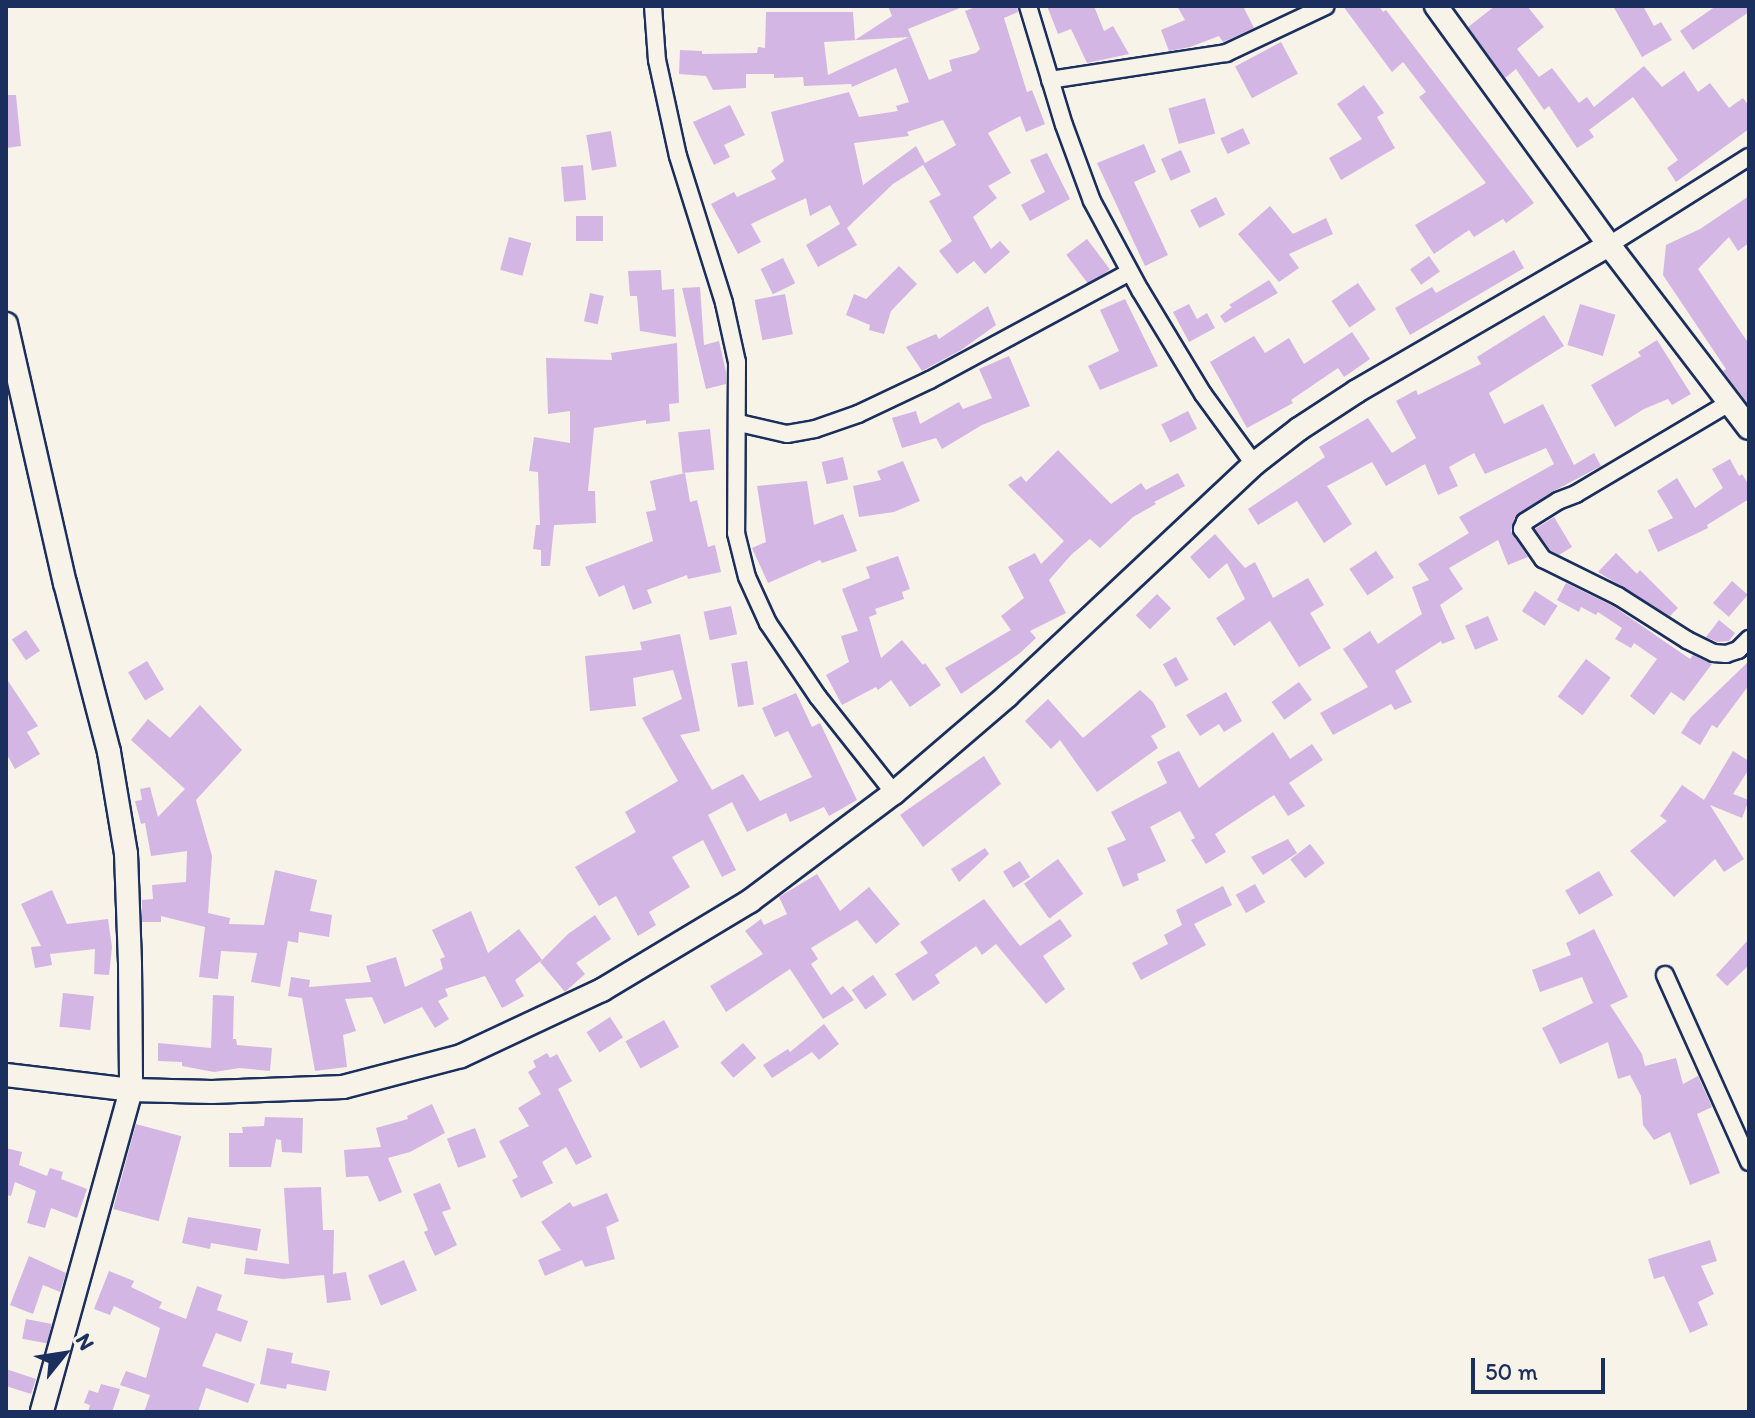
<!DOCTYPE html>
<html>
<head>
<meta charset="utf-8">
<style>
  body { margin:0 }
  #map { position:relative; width:1755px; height:1418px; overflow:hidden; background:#f7f3e8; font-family:Itim,sans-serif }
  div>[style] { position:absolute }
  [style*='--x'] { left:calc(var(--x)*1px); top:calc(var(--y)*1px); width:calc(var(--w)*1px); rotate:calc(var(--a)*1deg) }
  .building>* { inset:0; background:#d3b6e4; transform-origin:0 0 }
  .roads { filter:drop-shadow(2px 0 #1b2f5e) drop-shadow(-2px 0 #1b2f5e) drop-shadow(0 2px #1b2f5e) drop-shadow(0 -2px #1b2f5e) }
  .street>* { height:16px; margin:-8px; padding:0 8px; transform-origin:8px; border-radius:8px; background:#f7f3e8 }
  .secondary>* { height:22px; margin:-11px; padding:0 11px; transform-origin:11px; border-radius:11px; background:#f7f3e8 }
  span { translate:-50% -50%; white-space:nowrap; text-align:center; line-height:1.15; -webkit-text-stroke:6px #f7f3e8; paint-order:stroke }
  .frame { position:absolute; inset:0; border:8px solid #1b2f5e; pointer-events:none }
  .north { position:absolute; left:24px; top:1314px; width:80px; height:80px; -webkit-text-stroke:6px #f7f3e8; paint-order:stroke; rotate:60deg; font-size:22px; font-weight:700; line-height:32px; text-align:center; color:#1b2f5e }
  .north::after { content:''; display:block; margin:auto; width:28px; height:36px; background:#1b2f5e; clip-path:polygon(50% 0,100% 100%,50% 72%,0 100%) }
  .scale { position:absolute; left:1471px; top:1358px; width:134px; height:36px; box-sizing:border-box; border:4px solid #1b2f5e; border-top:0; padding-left:10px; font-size:24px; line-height:28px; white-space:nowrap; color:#1b2f5e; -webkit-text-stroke:6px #f7f3e8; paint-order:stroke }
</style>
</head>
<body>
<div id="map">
  <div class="building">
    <i style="clip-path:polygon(evenodd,888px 6px,965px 6px,908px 29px,929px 80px,952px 71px,949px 60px,976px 53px,980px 49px,965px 11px,978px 6px,1017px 6px,1018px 12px,1004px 18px,1027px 92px,1032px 90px,1045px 124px,1026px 132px,1020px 116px,988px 133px,1011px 173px,988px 186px,997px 198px,973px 217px,991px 249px,1000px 241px,1010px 252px,985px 274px,974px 261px,957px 274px,939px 251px,952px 241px,929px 201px,941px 195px,923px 165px,893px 184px,847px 228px,857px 245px,818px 267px,806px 245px,840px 224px,830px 205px,810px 216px,806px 198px,751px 224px,761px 242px,738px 254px,711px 204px,734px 192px,737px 197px,776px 179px,771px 171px,784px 161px,771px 112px,849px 92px,859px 117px,898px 111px,896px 106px,909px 102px,896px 68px,852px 87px,851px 84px,804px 86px,803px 77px,774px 78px,774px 74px,746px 74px,746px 88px,713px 90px,706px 76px,679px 74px,680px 50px,702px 51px,702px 54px,757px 53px,758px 47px,765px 48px,766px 12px,853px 12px,855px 40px,892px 16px,888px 6px,909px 37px,828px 75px,824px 42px,909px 37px,888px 6px,943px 120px,956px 145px,925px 163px,916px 146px,863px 185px,854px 143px,909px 136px,907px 132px,943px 120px)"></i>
    <i style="clip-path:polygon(1047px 6px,1094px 6px,1104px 31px,1113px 26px,1129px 54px,1087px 63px,1071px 29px,1058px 34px)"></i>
    <i style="clip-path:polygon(1177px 6px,1243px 6px,1254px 28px,1223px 42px,1219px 36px,1190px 47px,1169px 51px,1161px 30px,1185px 20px)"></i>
    <i style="clip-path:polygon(1343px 6px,1379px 6px,1383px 12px,1386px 10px,1534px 203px,1506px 223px,1503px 219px,1474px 237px,1469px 230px,1434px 254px,1415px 225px,1486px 183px,1419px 97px,1426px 92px,1403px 62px,1392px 72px)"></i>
    <i style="clip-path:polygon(1495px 6px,1527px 6px,1544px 27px,1517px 49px,1539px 77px,1552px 68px,1579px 103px,1587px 97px,1594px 107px,1644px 66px,1662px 87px,1684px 71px,1698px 92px,1710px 83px,1729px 108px,1743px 98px,1749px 106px,1749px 129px,1676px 182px,1667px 168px,1678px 160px,1633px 97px,1589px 130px,1594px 137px,1577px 148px,1549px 106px,1544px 110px,1516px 69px,1505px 78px,1468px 27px)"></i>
    <i style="clip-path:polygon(1613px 6px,1643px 6px,1654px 26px,1661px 22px,1672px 40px,1642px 57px)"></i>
    <i style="clip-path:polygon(1716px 6px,1749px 6px,1749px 12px,1693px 50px,1680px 31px)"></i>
    <i style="left:1281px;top:42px;width:36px;height:52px;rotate:62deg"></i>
    <i style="clip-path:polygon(1364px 85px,1384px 113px,1377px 117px,1395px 148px,1341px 180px,1329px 158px,1362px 139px,1337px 104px)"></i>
    <i style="clip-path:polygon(6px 95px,16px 95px,21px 146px,6px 148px)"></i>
    <i style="left:1205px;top:98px;width:37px;height:38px;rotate:74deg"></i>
    <i style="clip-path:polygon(730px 105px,745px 135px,724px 145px,730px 157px,714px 165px,693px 122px)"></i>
    <i style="left:1243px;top:128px;width:17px;height:25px;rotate:65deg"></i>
    <i style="left:611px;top:131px;width:36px;height:25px;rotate:81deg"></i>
    <i style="clip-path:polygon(1144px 144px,1156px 172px,1134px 182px,1168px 255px,1145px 266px,1097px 163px)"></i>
    <i style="left:1181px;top:150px;width:24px;height:22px;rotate:66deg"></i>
    <i style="clip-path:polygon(1047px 153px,1070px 199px,1030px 221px,1021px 205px,1045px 192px,1030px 160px)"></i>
    <i style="left:583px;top:165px;width:35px;height:22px;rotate:85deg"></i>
    <i style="clip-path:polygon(1749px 196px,1749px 243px,1738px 251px,1729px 237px,1698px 269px,1749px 344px,1749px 405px,1723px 371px,1726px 369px,1663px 275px,1666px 245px,1700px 229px)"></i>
    <i style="left:1216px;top:197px;width:20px;height:29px;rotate:63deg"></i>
    <i style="clip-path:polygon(1270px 206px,1293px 234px,1326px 218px,1333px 234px,1289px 254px,1299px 268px,1279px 282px,1238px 234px)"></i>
    <i style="left:576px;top:216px;width:27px;height:25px"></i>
    <i style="left:509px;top:237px;width:23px;height:34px;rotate:15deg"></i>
    <i style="left:1087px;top:239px;width:38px;height:26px;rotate:53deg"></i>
    <i style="clip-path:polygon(1514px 250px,1524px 268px,1410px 335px,1395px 308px,1432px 287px,1436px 293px)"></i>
    <i style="left:1429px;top:256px;width:19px;height:23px;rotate:55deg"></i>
    <i style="left:783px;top:258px;width:28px;height:25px;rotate:64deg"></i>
    <i style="clip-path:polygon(899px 266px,917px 284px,891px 311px,884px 334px,869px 330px,870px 325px,846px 315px,854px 294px,866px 299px)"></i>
    <i style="clip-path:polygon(661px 270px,662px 290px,674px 289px,676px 337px,640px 331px,637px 296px,630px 296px,628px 271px)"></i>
    <i style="clip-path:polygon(1269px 280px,1278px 293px,1225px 323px,1220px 316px,1232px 307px,1229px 305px)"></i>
    <i style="left:1358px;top:283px;width:32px;height:32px;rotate:56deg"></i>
    <i style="clip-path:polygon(700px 287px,704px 345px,719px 341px,726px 372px,726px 384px,706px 389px,682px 288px)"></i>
    <i style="left:590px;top:293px;width:14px;height:29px;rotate:12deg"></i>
    <i style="left:785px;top:294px;width:41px;height:31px;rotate:79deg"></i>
    <i style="clip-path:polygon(1125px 299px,1158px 366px,1100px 390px,1088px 366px,1119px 351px,1100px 310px)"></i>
    <i style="clip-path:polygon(1189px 304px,1197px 319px,1207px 313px,1215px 328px,1189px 342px,1173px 312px)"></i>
    <i style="left:1580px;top:304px;width:37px;height:43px;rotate:17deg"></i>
    <i style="clip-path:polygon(988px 306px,996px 325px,961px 350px,922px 371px,906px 347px,936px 334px,939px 339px)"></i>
    <i style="clip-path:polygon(1544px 315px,1564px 346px,1489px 393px,1504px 424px,1543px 404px,1574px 465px,1594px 453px,1601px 466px,1552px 492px,1515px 517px,1511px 531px,1528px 557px,1508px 565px,1498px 540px,1449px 568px,1463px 589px,1440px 605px,1455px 639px,1442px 644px,1441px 641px,1395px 671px,1412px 702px,1395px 710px,1391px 704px,1333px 735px,1320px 713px,1368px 687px,1343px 649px,1370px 631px,1378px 644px,1422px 614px,1412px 587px,1429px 580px,1418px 564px,1469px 533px,1459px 517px,1554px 464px,1546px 448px,1485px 474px,1474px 453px,1449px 467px,1458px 486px,1438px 495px,1425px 464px,1386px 486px,1372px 462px,1327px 486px,1352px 524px,1324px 543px,1297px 501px,1258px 525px,1248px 509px,1325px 457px,1319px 447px,1368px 418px,1392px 453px,1416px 438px,1396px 401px,1416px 390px,1418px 395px,1481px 364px,1477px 357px)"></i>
    <i style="clip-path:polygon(1352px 332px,1370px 359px,1344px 377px,1338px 368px,1291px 400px,1293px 403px,1247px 428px,1210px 362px,1254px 336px,1265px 353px,1289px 338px,1304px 364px)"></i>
    <i style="clip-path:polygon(1657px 340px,1691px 394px,1672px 405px,1668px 399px,1644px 409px,1615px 427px,1591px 385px,1641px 356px,1638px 352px)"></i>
    <i style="clip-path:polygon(677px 343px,679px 403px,669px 404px,670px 421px,646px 424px,646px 420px,594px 428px,588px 491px,595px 491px,596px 523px,554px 525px,550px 566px,541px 566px,541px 550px,533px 549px,536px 525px,540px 525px,538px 472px,529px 471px,534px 437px,570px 443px,570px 411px,548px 414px,546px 358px,612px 360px,611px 353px)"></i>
    <i style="clip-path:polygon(1009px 356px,1030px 406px,982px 425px,942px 449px,936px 438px,902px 448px,892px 418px,916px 411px,920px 424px,959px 402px,963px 409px,992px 398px,979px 369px)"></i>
    <i style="left:1188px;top:411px;width:20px;height:30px;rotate:63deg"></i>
    <i style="left:710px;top:429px;width:41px;height:32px;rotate:84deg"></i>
    <i style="clip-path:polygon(1058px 450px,1111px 504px,1141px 483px,1146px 490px,1178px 473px,1185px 486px,1154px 502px,1156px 504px,1133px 517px,1100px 548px,1090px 539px,1072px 554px,1049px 580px,1066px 613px,1030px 631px,1036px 638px,1020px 653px,961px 694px,945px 668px,1011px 630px,1001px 616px,1024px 598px,1008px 567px,1035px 553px,1041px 564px,1064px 541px,1008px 485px,1021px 476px,1026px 482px)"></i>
    <i style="left:843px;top:457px;width:23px;height:22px;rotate:77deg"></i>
    <i style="clip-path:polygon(1730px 459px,1739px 476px,1742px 474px,1749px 485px,1749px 499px,1707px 525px,1708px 528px,1658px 552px,1648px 530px,1673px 518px,1657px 491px,1677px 478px,1695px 508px,1723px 488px,1712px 469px)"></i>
    <i style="clip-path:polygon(903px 461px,920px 501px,894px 512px,859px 517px,853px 486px,881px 480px,877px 471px)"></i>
    <i style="clip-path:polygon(685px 473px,690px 502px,697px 500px,708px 547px,715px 545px,721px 572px,688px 579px,687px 575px,647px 590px,652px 603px,633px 610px,624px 585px,599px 597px,585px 567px,653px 541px,646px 512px,656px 510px,650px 481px)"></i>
    <i style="clip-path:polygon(807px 481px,814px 525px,843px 514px,857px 551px,822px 563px,820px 560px,768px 583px,752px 548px,766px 542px,757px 486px)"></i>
    <i style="clip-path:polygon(1554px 517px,1572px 547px,1559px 555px,1550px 550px,1535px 529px)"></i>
    <i style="clip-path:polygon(1215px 534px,1245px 568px,1255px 562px,1273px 598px,1308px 578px,1324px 605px,1310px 613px,1331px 648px,1299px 667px,1270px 621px,1234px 646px,1216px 618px,1245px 599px,1227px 563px,1209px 579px,1190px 557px)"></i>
    <i style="left:1376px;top:551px;width:32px;height:32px;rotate:56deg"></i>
    <i style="clip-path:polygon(1616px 553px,1637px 574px,1640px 570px,1678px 608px,1670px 616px,1598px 572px)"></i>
    <i style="clip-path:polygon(898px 556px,910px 589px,902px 592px,904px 599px,875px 609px,877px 614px,869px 617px,881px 658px,902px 640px,923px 665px,925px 663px,941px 685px,910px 707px,891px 680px,878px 690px,876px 687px,842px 705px,826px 675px,849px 662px,841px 636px,858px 631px,842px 589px,870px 578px,866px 567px)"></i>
    <i style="left:1732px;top:581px;width:21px;height:29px;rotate:41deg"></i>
    <i style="clip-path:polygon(1566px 583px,1613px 606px,1690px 659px,1693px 655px,1712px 664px,1684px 701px,1671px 692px,1654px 715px,1630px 696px,1657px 659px,1634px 643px,1631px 648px,1615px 639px,1622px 628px,1598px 612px,1596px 615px,1581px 607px,1579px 612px,1557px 600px)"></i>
    <i style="left:1535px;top:591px;width:27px;height:24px;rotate:33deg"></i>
    <i style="left:1157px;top:594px;width:20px;height:30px;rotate:45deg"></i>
    <i style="left:731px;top:606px;width:29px;height:28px;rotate:78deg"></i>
    <i style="left:1488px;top:616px;width:26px;height:25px;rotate:67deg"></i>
    <i style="clip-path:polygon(1719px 620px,1735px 633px,1729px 641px,1717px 642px,1706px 637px)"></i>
    <i style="left:26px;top:630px;width:25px;height:17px;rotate:56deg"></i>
    <i style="clip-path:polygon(680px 634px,700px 731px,680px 735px,712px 790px,743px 774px,760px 801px,812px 777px,788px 731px,775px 737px,762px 708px,796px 693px,812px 727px,820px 723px,857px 800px,829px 816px,824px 807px,790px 822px,786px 813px,747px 832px,732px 802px,708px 815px,736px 870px,722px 877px,703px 840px,672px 857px,690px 887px,649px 912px,656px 925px,638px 936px,616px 896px,599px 906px,575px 867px,636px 832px,625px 812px,678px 781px,642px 718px,682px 699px,673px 670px,633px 678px,636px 706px,590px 711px,585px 656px,642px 650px,640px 642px)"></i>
    <i style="left:1176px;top:657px;width:26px;height:15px;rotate:61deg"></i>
    <i style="left:1586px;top:659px;width:31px;height:47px;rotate:37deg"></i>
    <i style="left:147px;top:661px;width:33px;height:22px;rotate:59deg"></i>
    <i style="left:747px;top:661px;width:44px;height:16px;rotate:81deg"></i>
    <i style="clip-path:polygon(1749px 661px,1749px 685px,1717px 728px,1712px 725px,1700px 745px,1681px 733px,1691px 717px)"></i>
    <i style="clip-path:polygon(6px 678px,38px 726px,27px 732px,40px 754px,15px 769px,6px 753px)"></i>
    <i style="left:1299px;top:682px;width:22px;height:34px;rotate:54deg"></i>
    <i style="clip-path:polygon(1140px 690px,1153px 702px,1166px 727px,1151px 736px,1158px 748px,1097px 792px,1060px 740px,1051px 749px,1025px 721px,1048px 699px,1083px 738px)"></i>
    <i style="clip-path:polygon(1226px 692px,1242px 721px,1224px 732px,1219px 724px,1200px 736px,1186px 715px)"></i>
    <i style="clip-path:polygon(200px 705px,242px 750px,196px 800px,212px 856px,208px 913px,230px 918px,229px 924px,264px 925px,275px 870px,317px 880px,310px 911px,332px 915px,329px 937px,299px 932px,298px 943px,288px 941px,280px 987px,251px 982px,257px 953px,221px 951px,218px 979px,199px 977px,205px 927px,161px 916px,161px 922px,142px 922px,142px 900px,153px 899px,152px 885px,186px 882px,187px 851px,151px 856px,145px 823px,141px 824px,135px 801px,142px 800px,140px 789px,150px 787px,158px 817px,185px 789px,131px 740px,148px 719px,170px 738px)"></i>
    <i style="clip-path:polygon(1273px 732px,1290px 759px,1312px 744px,1323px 760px,1289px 783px,1305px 806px,1288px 816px,1274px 795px,1215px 834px,1226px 852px,1206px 864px,1191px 840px,1195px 838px,1180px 811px,1150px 827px,1166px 861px,1137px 874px,1139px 880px,1123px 887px,1107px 848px,1126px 840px,1111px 812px,1167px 783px,1157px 762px,1179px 751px,1199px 788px)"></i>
    <i style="clip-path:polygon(1733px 751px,1749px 761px,1749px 769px,1733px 794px,1749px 800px,1742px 818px,1710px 805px,1744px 859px,1724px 872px,1715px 859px,1674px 897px,1630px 851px,1667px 821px,1660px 816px,1682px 785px,1704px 800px)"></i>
    <i style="clip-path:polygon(984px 756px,1001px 784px,923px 847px,900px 815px)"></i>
    <i style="clip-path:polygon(1288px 839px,1297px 853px,1263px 875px,1251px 857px)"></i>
    <i style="left:1310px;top:844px;width:24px;height:25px;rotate:52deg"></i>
    <i style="clip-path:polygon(985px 848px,989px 854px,959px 882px,951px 869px)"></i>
    <i style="left:1058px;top:859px;width:43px;height:42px;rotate:54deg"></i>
    <i style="left:1020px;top:861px;width:19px;height:20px;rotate:58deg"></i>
    <i style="left:1599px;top:871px;width:28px;height:39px;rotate:60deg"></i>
    <i style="clip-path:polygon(817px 874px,840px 911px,869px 887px,900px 924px,876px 944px,857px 920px,811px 948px,818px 959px,811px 964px,831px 995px,843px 986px,854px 1000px,823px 1019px,790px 969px,726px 1012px,710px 986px,763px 954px,745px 931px,761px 919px,764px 925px,787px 914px,779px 897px)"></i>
    <i style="left:1255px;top:884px;width:21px;height:22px;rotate:61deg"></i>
    <i style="clip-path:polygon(1223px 886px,1232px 905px,1194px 924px,1206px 945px,1141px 980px,1132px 963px,1168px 944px,1164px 935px,1182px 925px,1176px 910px)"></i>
    <i style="clip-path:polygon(52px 890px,67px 924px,108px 919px,112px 947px,109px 975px,94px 974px,95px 949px,50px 954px,52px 965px,35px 968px,31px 947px,41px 946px,21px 904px)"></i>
    <i style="clip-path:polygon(984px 899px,1020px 946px,1060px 919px,1072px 936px,1043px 956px,1065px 989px,1046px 1004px,996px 944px,982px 955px,976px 946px,935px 975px,940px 983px,913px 1001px,895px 974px,928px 953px,920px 942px)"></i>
    <i style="clip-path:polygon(471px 911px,488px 953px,519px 929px,542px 960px,515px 980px,524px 996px,502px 1008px,485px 976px,445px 989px,448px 996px,438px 1001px,449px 1019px,435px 1028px,422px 1007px,384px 1024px,372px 997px,345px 999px,356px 1031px,343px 1035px,347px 1067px,315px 1071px,302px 998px,288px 996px,291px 977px,310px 980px,309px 987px,371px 982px,366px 966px,396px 957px,405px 987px,443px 969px,440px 959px,445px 957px,432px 930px)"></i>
    <i style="clip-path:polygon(595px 915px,611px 939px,576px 963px,585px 974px,565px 992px,540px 962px,568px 934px)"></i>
    <i style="clip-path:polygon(1594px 929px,1628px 997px,1610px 1005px,1642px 1054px,1645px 1066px,1676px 1058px,1683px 1084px,1698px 1076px,1712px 1107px,1697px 1114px,1720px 1173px,1690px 1185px,1670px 1132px,1654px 1140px,1643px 1125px,1641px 1096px,1630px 1075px,1618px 1079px,1608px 1042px,1560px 1064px,1542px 1028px,1593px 1003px,1582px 977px,1540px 992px,1532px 970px,1571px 955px,1566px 943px)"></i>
    <i style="clip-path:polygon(1749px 939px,1749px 965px,1727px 986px,1716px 975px)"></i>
    <i style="left:873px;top:975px;width:24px;height:26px;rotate:55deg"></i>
    <i style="left:63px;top:993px;width:31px;height:34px;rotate:6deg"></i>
    <i style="clip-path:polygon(213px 995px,234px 996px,233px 1039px,236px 1039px,237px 1045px,272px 1048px,270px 1071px,240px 1068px,214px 1072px,182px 1066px,182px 1062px,158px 1061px,158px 1043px,211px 1048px)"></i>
    <i style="left:610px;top:1017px;width:24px;height:28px;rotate:57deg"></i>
    <i style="left:664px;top:1020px;width:31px;height:44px;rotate:61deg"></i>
    <i style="clip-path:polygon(824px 1024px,839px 1044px,819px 1060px,812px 1052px,772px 1078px,763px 1065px,788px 1049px,790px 1052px)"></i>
    <i style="left:743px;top:1043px;width:20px;height:30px;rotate:49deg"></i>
    <i style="clip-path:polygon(547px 1053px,550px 1058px,557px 1054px,572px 1081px,558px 1089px,592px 1157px,576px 1165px,566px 1147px,542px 1162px,553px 1183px,521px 1198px,512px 1180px,518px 1177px,499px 1141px,529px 1126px,518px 1108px,541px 1094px,528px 1072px,536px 1067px,533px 1061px)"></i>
    <i style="clip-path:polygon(432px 1104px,445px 1133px,410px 1152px,388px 1158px,402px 1192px,379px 1202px,368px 1176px,346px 1177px,344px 1150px,381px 1147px,376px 1128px,408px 1119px,407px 1116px)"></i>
    <i style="clip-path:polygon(265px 1117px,303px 1118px,302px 1153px,282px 1152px,281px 1140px,276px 1139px,271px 1167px,229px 1167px,229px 1133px,243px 1133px,242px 1127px,264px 1126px)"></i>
    <i style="left:136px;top:1124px;width:47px;height:88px;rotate:15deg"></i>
    <i style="left:475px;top:1128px;width:31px;height:30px;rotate:69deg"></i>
    <i style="clip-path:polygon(6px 1148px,22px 1152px,19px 1165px,47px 1176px,50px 1168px,63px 1172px,61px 1179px,87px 1189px,77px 1218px,51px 1208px,45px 1228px,27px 1223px,36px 1191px,15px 1182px,11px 1196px,6px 1195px)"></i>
    <i style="clip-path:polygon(440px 1183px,451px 1209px,442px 1212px,457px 1245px,435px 1256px,424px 1232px,428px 1230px,413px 1194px)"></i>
    <i style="clip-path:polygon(321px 1187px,323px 1230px,334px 1230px,333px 1274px,346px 1272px,351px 1300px,327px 1303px,324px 1275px,283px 1279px,244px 1274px,246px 1258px,289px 1264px,284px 1188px)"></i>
    <i style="clip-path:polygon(607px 1193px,619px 1221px,606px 1227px,615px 1259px,585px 1267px,582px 1260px,545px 1276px,538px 1260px,561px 1250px,541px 1222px,570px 1202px,573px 1207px)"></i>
    <i style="clip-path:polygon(188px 1217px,261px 1229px,257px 1251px,211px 1243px,210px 1249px,182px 1243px)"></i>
    <i style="clip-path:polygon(1710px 1240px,1717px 1261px,1701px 1266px,1714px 1294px,1698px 1302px,1708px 1325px,1690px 1333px,1664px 1276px,1654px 1279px,1648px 1259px)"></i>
    <i style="clip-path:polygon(29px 1256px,66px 1273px,60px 1292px,43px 1285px,33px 1314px,10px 1305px)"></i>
    <i style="left:404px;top:1260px;width:33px;height:39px;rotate:67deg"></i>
    <i style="clip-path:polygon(109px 1271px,134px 1281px,131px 1287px,162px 1302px,159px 1308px,186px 1319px,197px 1286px,222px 1295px,217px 1310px,248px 1321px,241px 1342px,216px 1333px,202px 1366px,255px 1384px,248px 1403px,206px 1388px,198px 1412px,144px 1412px,150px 1395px,120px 1385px,126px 1371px,146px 1378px,160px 1328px,114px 1306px,110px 1315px,94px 1309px)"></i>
    <i style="left:26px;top:1319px;width:26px;height:20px;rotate:11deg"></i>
    <i style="clip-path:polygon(267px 1348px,293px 1353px,291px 1363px,330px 1371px,326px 1391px,287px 1384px,286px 1389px,260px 1384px)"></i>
    <i style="clip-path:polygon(6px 1369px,36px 1379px,31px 1394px,6px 1386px)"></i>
    <i style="clip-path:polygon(101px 1384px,120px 1389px,112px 1412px,88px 1412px,90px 1405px,84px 1403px,89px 1390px,98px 1393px)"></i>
  </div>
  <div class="roads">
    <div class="street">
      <i style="--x:653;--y:6;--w:54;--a:85.8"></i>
      <i style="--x:657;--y:60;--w:98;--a:77.7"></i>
      <i style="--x:678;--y:156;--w:154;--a:72.6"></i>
      <i style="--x:724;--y:303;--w:60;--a:77.6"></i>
      <i style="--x:737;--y:362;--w:171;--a:90.3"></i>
      <i style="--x:736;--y:533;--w:45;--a:76"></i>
      <i style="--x:747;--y:577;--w:51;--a:65.5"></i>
      <i style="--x:768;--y:623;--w:89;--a:56"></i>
      <i style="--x:818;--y:697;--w:122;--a:51.6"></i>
      <i style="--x:1028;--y:6;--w:124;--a:73.2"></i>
      <i style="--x:1064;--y:125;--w:81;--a:69.8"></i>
      <i style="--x:1092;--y:201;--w:101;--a:61.7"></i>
      <i style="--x:1140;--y:290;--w:122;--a:58.8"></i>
      <i style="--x:1203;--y:394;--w:87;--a:53.9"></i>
      <i style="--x:1050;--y:80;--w:178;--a:-8.7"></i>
      <i style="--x:1226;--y:53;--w:110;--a:-25.2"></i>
      <i style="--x:1609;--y:245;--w:165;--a:-32.2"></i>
      <i style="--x:1729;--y:403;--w:178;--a:149.3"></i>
      <i style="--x:1576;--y:494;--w:19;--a:159"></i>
      <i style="--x:1558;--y:501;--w:39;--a:148"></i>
      <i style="--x:1525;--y:522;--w:8;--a:113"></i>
      <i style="--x:1522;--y:529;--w:37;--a:55"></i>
      <i style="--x:1543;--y:559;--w:84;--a:26.3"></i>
      <i style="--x:1618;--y:596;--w:82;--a:32.5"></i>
      <i style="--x:1687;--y:640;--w:30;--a:26"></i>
      <i style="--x:1714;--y:653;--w:12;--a:5"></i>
      <i style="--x:1726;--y:654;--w:13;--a:-18"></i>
      <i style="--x:1738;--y:650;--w:16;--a:-45"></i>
      <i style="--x:739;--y:423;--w:49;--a:12.9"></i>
      <i style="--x:787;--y:434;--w:28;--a:-10"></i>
      <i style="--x:815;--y:429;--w:46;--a:-19.2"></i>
      <i style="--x:858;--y:414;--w:80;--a:-25.3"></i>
      <i style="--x:930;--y:380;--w:227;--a:-28.4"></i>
      <i style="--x:1665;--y:975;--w:205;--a:65.8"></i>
    </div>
    <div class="secondary">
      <i style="--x:1436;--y:6;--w:295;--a:54.1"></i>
      <i style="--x:1609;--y:245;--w:230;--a:52.6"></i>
      <i style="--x:6;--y:324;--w:266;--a:77.2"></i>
      <i style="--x:65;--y:583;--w:175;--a:75.4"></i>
      <i style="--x:109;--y:752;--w:103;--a:80.5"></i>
      <i style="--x:126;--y:854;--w:110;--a:87.9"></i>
      <i style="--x:130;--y:964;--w:126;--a:89.5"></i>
      <i style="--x:131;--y:1090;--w:334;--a:105.5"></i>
      <i style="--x:6;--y:1075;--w:126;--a:6.8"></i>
      <i style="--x:131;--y:1090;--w:81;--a:1.4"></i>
      <i style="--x:212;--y:1092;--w:131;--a:-2.2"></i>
      <i style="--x:343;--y:1087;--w:122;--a:-14.7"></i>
      <i style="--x:461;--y:1056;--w:156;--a:-25.1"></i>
      <i style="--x:602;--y:990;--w:173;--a:-31"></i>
      <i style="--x:750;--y:901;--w:180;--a:-36.9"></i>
      <i style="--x:894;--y:793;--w:149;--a:-40.6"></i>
      <i style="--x:1007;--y:696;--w:339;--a:-43.2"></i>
      <i style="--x:1254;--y:464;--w:57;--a:-37.9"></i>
      <i style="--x:1299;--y:429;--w:69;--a:-33.2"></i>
      <i style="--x:1357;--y:391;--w:291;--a:-30.1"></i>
    </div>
  </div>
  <div class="frame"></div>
  <div class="north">N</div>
  <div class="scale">50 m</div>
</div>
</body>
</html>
